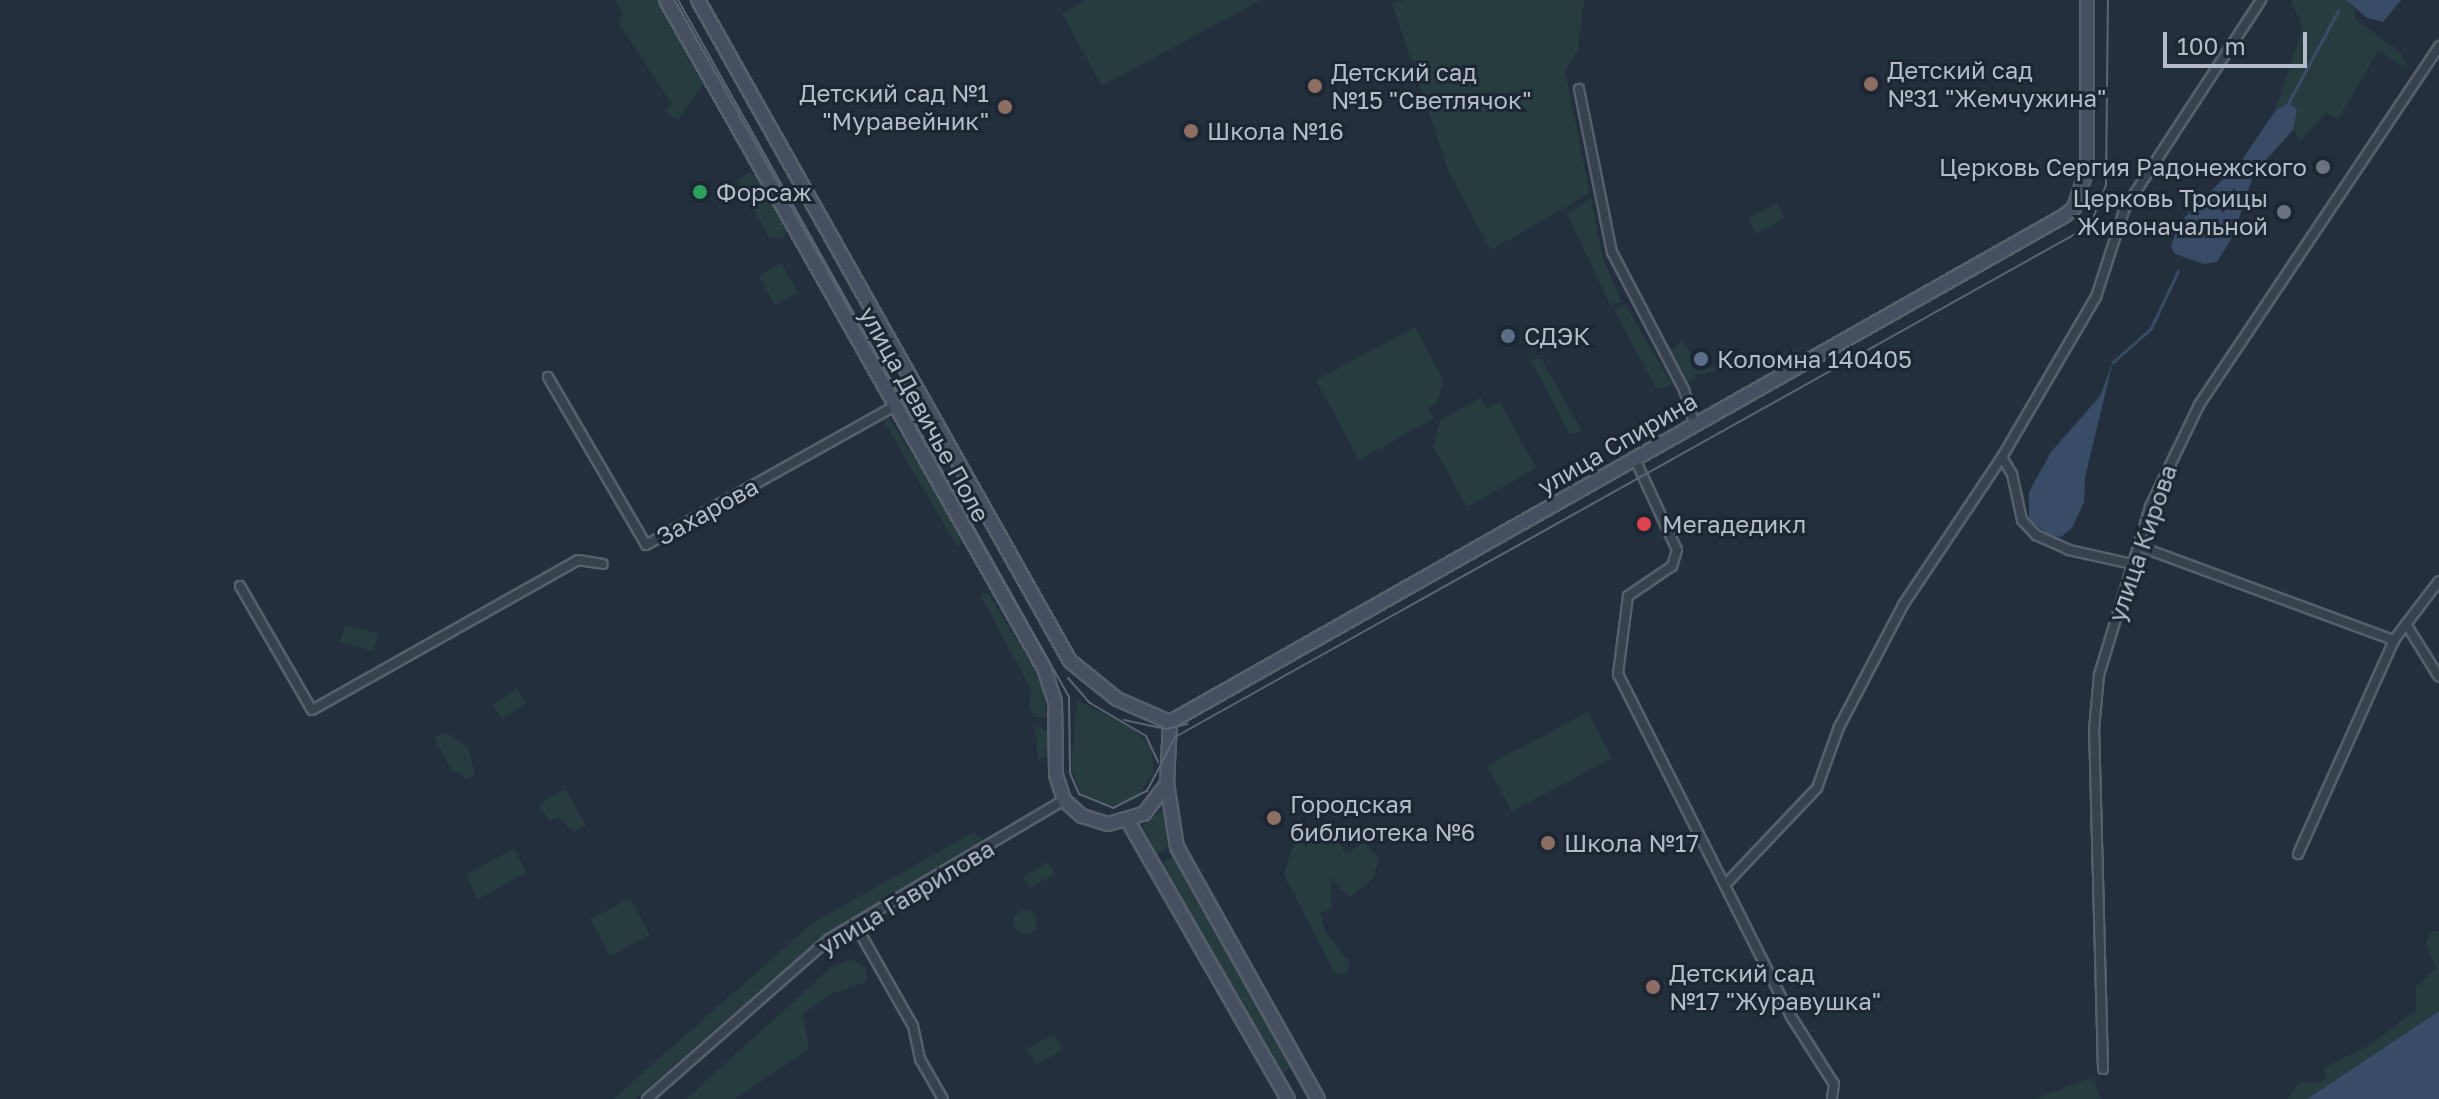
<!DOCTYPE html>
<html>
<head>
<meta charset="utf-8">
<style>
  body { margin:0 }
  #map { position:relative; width:2439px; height:1099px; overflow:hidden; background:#242f3e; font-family:"Golos Text",sans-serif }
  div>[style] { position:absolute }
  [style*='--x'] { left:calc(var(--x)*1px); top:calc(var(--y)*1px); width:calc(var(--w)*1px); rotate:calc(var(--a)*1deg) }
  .green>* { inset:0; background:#263c3f; transform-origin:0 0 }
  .round { border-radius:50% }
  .water>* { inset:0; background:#394c67 }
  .stream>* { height:3px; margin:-1.5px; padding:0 1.5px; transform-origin:1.5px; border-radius:1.5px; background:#394c67 }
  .roads { filter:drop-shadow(2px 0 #565f6c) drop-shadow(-2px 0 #565f6c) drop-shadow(0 2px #565f6c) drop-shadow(0 -2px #565f6c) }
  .street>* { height:8px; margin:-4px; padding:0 4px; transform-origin:4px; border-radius:4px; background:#38414e }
  .secondary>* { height:12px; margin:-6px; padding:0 6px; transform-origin:6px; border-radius:6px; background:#465061 }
  .tram>* { height:2px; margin:-1px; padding:0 1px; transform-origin:1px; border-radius:1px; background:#5a6575 }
  .dots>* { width:22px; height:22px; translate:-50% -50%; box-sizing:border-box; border:4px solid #1d2633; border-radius:50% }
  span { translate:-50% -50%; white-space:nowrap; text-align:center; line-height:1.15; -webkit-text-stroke:6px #1d2633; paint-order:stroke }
  .poi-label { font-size:24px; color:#b4bcc9 }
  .left { translate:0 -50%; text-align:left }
  .right { translate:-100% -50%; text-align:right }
  .street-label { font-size:24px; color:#b4bcc9 }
  .scale { position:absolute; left:2163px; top:32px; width:144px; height:36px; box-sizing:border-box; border:4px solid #b4bcc9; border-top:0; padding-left:10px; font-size:24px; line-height:28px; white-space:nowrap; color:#b4bcc9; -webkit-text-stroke:6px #1d2633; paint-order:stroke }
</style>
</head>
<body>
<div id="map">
  <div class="green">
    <i style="clip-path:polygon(615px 0,662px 0,689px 48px,687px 57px,703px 84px,678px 120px,668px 115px,666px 111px,672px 104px,618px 22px,623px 14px)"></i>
    <i style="clip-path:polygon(1086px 0,1261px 0,1102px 86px,1062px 13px)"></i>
    <i style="clip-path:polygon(1406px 0,1584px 0,1578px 50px,1565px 71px,1590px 193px,1491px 250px,1449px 173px,1392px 3px)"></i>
    <i style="clip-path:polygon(2291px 0,2346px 0,2355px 10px,2355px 19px,2400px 52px,2408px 68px,2378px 51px,2338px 119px,2326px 112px,2300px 142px,2293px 130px,2297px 109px,2288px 104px,2275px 111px,2303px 28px)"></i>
    <i style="clip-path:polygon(750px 172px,762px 179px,789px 227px,782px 239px,769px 237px,737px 180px)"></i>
    <i style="clip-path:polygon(1591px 198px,1603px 259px,1622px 302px,1611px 306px,1567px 214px)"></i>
    <i style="left:1777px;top:203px;width:17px;height:33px;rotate:62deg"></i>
    <i style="left:781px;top:263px;width:34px;height:26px;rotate:60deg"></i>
    <i style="clip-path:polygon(1625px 304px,1672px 384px,1667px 387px,1656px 388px,1614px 310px)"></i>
    <i style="clip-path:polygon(1415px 327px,1443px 379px,1437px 403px,1428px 409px,1434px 418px,1359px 460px,1316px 380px)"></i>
    <i style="clip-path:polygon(1682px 341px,1694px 357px,1690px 361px,1696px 378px,1685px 383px,1669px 353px)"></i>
    <i style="left:1798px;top:350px;width:5px;height:117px;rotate:79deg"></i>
    <i style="clip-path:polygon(1530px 359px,1541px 359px,1582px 431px,1570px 434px)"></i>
    <i style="clip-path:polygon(1481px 398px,1487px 409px,1500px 402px,1536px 468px,1467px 507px,1433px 446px,1441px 419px)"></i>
    <i style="clip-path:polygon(889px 418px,962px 535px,958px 548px,883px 420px)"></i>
    <i style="clip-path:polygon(988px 593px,1041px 680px,1047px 717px,1035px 717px,1029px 709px,1031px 689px,980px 595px)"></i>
    <i style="left:345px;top:625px;width:34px;height:18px;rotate:14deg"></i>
    <i style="left:517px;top:689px;width:17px;height:29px;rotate:57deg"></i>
    <i style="clip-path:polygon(1077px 701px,1132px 727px,1151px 747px,1154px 772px,1135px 800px,1107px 806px,1080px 793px,1071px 767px)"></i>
    <i style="left:1588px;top:712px;width:52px;height:114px;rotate:62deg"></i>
    <i style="clip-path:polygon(1035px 725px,1049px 731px,1046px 757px,1038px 761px)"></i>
    <i style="clip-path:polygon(445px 732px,469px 748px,475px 775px,467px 779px,451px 769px,434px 738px)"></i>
    <i style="clip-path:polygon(565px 789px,586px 825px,574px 832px,558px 817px,549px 822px,539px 804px)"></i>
    <i style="clip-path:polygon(1165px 807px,1171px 846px,1157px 854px,1143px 826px)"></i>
    <i style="clip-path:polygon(1326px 827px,1346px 853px,1364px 842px,1379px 859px,1373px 878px,1350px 898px,1331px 878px,1332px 908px,1320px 913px,1325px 931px,1349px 962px,1347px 975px,1334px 972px,1284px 875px,1294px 842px)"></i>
    <i style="clip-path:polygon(974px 832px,984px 842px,827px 932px,635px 1099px,613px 1099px,814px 922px)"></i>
    <i style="left:514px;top:849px;width:27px;height:55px;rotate:62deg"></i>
    <i style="clip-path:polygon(1175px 856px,1288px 1059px,1290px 1069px,1282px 1073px,1276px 1070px,1161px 864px)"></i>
    <i style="left:1048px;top:862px;width:14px;height:29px;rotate:60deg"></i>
    <i style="left:630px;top:898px;width:42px;height:45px;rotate:62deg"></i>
    <i class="round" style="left:1013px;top:910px;width:24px;height:24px"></i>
    <i style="clip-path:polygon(2439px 931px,2439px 1011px,2307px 1099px,2288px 1099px,2299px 1082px,2321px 1082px,2327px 1077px,2322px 1069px,2365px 1048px,2416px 1010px,2416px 987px,2436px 968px,2426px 943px,2430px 932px)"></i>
    <i style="clip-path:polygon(852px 959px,867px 969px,866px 983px,832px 993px,803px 1014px,809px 1049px,734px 1099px,686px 1099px,833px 966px)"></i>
    <i style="left:1054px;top:1034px;width:18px;height:31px;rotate:61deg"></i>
    <i style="clip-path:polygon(2093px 1077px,2101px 1099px,2035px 1099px)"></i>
  </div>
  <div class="water">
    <i style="clip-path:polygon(2346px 0,2401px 0,2383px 22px,2367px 18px)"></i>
    <i style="clip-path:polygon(2288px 103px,2297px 109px,2293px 130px,2254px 173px,2233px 236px,2217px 262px,2204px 264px,2175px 254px,2171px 247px,2179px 223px,2242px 160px,2275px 111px)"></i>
    <i style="clip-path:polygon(2113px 362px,2085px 477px,2084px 502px,2072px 528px,2061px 537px,2051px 536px,2029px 520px,2029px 492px,2051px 452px,2100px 396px)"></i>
    <i style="clip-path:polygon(2439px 1011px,2439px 1099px,2307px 1099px)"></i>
  </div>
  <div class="stream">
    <i style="--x:2288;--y:103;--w:105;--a:-61.5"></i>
    <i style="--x:2113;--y:362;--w:51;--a:-41.8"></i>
    <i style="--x:2151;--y:328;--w:63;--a:-64.7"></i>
  </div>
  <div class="roads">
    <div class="street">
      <i style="--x:1579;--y:89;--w:166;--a:78.6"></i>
      <i style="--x:1612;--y:252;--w:156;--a:62.4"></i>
      <i style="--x:1684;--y:390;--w:34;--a:73"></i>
      <i style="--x:548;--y:377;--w:194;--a:59.7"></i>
      <i style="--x:646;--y:545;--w:285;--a:-29.2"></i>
      <i style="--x:1634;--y:457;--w:102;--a:65.2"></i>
      <i style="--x:1677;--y:550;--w:17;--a:107"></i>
      <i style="--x:1672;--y:566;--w:53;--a:145.7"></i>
      <i style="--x:1628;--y:596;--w:79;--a:97.3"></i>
      <i style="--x:1618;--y:674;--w:386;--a:63.2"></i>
      <i style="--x:1792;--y:1018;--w:78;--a:57.5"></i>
      <i style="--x:1834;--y:1084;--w:15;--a:98"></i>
      <i style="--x:2002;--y:457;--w:20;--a:60"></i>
      <i style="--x:2012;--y:474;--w:47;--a:77.7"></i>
      <i style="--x:2022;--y:520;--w:21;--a:47"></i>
      <i style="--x:2036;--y:535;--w:36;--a:24"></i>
      <i style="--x:2069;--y:550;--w:65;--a:12.5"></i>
      <i style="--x:2138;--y:546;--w:273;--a:20.2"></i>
      <i style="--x:240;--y:586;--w:143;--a:59.9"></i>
      <i style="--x:312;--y:710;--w:305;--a:-29.4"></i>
      <i style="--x:578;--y:560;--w:25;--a:9"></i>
      <i style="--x:2406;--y:624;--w:62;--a:58.1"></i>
      <i style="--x:2298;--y:854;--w:235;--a:-65.8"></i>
      <i style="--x:2394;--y:640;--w:74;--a:-52.7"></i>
      <i style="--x:1725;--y:885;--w:134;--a:-46.5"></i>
      <i style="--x:1817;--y:788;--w:65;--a:-70.2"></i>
      <i style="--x:1839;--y:727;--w:138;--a:-62.3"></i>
      <i style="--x:1903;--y:605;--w:178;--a:-56.2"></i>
      <i style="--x:2002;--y:457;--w:186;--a:-59.6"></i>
      <i style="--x:2096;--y:297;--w:94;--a:-72"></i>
      <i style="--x:2125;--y:208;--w:249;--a:-56.8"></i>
      <i style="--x:855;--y:924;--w:117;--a:60.4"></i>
      <i style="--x:913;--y:1026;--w:34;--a:78"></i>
      <i style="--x:920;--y:1059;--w:46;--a:60.1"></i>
      <i style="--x:2103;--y:1069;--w:339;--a:-91.5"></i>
      <i style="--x:2094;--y:730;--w:55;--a:-84.8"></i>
      <i style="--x:2099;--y:675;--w:176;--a:-73.1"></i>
      <i style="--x:2150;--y:507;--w:113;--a:-64.3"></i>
      <i style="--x:2199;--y:405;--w:432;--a:-56.2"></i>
      <i style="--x:647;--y:1099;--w:242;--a:-41.3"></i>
      <i style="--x:829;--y:939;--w:273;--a:-30.6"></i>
    </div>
    <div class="secondary">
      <i style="--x:666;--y:0;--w:768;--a:60.5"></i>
      <i style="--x:1044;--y:668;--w:35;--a:72"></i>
      <i style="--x:1055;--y:701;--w:74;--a:89.2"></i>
      <i style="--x:1056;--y:775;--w:26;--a:72"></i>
      <i style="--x:1064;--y:800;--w:24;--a:42"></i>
      <i style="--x:1082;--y:816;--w:27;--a:17"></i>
      <i style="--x:1108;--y:824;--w:37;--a:-16"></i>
      <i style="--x:1144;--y:814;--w:39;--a:-53"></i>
      <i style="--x:698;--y:0;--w:758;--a:60.63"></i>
      <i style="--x:1070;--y:661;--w:60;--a:39"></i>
      <i style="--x:1117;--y:699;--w:58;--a:23.5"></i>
      <i style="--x:1170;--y:722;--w:1027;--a:-29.51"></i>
      <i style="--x:2064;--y:216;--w:13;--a:-39"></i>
      <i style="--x:2074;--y:208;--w:41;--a:-71.6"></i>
      <i style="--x:2087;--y:169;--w:169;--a:-90"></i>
      <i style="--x:1170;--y:722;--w:61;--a:92.8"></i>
      <i style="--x:1167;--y:783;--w:65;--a:81.1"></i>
      <i style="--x:1177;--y:847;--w:289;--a:60.8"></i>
      <i style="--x:1128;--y:821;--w:321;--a:60.1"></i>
    </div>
  </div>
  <div class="tram">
    <i style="--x:678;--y:0;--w:799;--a:60.71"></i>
    <i style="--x:1069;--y:697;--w:76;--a:89.2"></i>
    <i style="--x:1070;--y:773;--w:23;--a:67"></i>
    <i style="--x:1079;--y:794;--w:37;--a:22"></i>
    <i style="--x:1113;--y:808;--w:38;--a:-27"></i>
    <i style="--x:1147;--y:791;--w:61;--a:-62.6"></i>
    <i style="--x:1175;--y:737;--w:1033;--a:-29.19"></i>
    <i style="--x:2077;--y:233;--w:24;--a:-45"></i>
    <i style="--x:2094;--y:216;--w:33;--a:-69"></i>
    <i style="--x:2106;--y:185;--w:185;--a:-89.4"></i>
    <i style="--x:1068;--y:678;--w:33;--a:49"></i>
    <i style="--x:1090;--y:703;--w:65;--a:30.5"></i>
    <i style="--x:1146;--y:736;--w:29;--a:65"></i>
    <i style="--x:1124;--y:720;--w:43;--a:12.1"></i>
    <i style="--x:1166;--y:729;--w:22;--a:-13"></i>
  </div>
  <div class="dots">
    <i style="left:1871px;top:84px;background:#8d6e63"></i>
    <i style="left:1315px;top:86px;background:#8d6e63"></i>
    <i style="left:1005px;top:107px;background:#8d6e63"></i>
    <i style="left:1191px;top:131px;background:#8d6e63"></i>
    <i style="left:2323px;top:167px;background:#6b7280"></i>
    <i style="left:700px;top:192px;background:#2e9e5b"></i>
    <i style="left:2284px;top:212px;background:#6b7280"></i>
    <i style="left:1508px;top:336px;background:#5c6f8a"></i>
    <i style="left:1701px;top:359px;background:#5c6f8a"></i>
    <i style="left:1644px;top:524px;background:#e0444e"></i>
    <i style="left:1274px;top:818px;background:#8d6e63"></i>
    <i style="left:1548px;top:843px;background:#8d6e63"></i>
    <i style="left:1653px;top:987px;background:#8d6e63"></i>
  </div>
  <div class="poi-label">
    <span class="left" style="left:1887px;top:84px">Детский сад<br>№31 "Жемчужина"</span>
    <span class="left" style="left:1331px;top:86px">Детский сад<br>№15 "Светлячок"</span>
    <span class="right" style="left:989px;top:107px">Детский сад №1<br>"Муравейник"</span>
    <span class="left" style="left:1207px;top:131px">Школа №16</span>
    <span class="right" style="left:2307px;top:167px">Церковь Сергия Радонежского</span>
    <span class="left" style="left:716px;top:192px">Форсаж</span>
    <span class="right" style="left:2268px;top:212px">Церковь Троицы<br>Живоначальной</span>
    <span class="left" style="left:1524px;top:336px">СДЭК</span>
    <span class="left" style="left:1717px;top:359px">Коломна 140405</span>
    <span class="left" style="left:1662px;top:524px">Мегадедикл</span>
    <span class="left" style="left:1290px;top:818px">Городская<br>библиотека №6</span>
    <span class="left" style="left:1564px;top:843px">Школа №17</span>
    <span class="left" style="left:1669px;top:987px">Детский сад<br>№17 "Журавушка"</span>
  </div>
  <div class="street-label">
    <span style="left:925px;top:414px;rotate:61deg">улица Девичье Поле</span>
    <span style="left:1617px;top:443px;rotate:-30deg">улица Спирина</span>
    <span style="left:707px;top:511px;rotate:-29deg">Захарова</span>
    <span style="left:2142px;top:543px;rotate:-71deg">улица Кирова</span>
    <span style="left:906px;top:897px;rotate:-31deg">улица Гаврилова</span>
  </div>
  <div class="scale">100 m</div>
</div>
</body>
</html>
